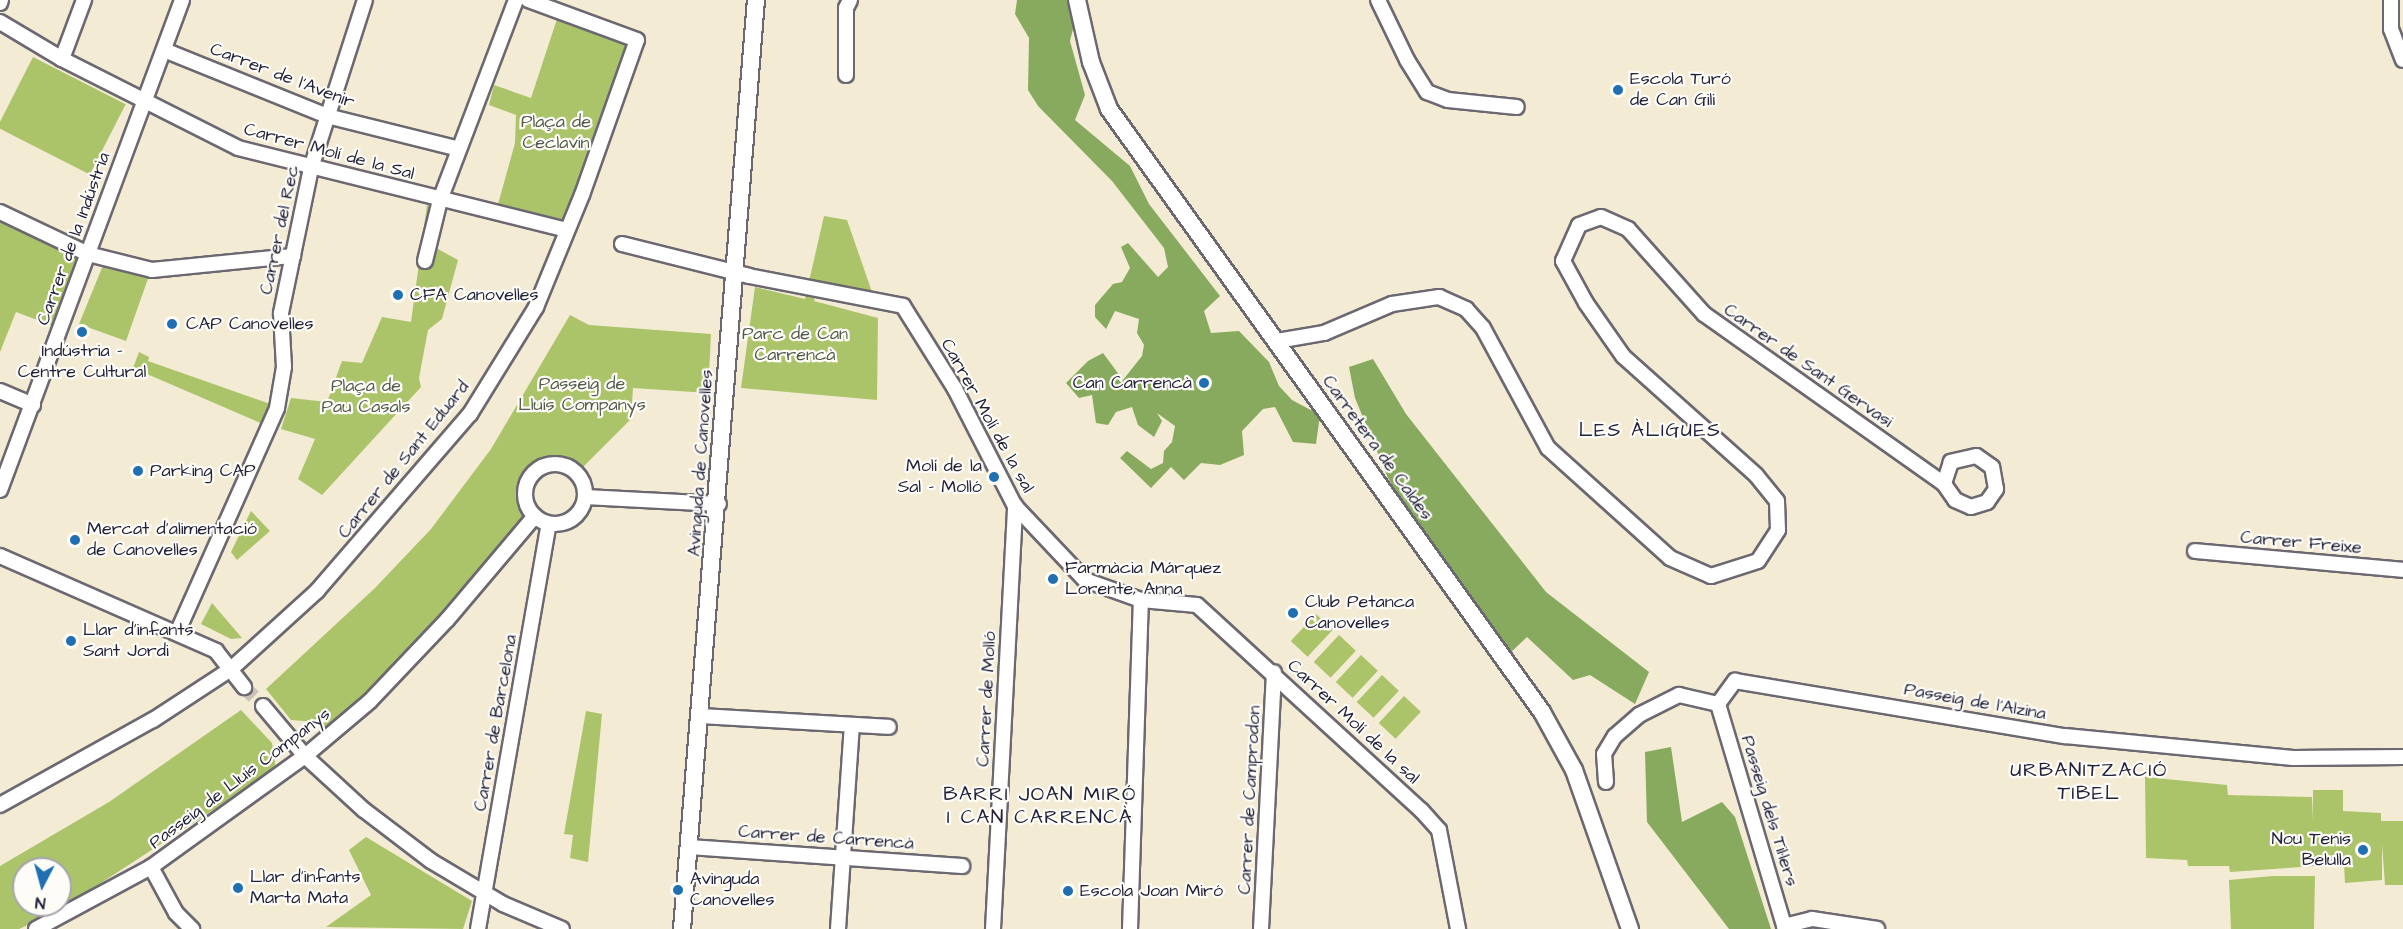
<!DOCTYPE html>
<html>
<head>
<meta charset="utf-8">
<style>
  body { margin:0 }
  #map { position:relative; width:2403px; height:929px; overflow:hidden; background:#f4ebd5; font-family:"Architects Daughter",sans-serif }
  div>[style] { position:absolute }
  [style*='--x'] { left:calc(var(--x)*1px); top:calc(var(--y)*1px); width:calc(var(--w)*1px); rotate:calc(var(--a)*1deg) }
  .green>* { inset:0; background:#abc46a; transform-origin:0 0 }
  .forest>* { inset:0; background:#88aa5e }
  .minor-tunnel>* { height:14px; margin-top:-7px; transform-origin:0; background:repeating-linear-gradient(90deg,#cac3b6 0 14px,transparent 0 21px) }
  .roads { filter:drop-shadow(2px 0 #6c6871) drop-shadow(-2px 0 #6c6871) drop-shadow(0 2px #6c6871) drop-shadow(0 -2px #6c6871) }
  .minor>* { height:14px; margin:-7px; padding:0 7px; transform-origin:7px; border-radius:7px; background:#fff }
  .minor>.ring { margin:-7px; padding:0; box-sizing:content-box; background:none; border:14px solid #fff; border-radius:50% }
  .tertiary>* { height:16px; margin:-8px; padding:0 8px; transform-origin:8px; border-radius:8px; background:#fff }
  .dots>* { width:16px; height:16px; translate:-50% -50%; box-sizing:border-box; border:3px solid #fdfcf7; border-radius:50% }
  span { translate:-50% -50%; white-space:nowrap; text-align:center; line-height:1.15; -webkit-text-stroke:4.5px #fdfcf7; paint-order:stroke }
  .street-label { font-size:18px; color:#22223b }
  .poi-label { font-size:18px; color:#22223b }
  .left { translate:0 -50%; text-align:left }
  .right { translate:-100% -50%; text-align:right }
  .park-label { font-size:18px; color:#525b4b }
  .neighbourhood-label { font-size:20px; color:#22223b; letter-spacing:1.5px }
  .north { position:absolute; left:12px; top:857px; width:60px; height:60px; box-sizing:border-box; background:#fdfcf7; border:2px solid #a5a5ac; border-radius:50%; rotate:186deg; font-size:16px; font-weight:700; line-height:24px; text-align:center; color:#22223b }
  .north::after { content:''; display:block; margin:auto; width:21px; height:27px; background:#1f6fb2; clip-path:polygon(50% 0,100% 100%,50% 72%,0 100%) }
</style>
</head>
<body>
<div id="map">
  <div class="green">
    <i style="clip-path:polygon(557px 19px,635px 47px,562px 229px,495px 215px,515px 143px,516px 115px,489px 105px,494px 85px,531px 98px)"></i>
    <i style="left:33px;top:57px;width:104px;height:79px;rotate:27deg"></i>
    <i style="clip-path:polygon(427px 205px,446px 212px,436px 248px,458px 260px,442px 319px,428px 330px,419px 378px,421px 387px,322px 495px,298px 479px,315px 439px,281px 429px,291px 398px,327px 402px,342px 361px,362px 363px,382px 317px,411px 322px)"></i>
    <i style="clip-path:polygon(0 213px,88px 254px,61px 329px,16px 312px,0 352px)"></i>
    <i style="clip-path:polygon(824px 216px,847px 220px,872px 292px,819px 283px,814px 301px,878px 318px,877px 400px,741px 388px,755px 287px,805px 299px)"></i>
    <i style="clip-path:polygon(104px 263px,150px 273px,126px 341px,79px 324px)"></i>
    <i style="clip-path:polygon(570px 315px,589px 325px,711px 334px,708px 393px,633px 388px,631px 419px,579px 471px,566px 463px,547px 463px,531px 470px,522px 498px,530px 515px,441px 621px,328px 738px,317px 722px,291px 720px,266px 689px,375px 588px,431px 529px,491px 449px)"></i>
    <i style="clip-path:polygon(139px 352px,149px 357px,148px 361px,273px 405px,265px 425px,133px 368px)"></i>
    <i style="clip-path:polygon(251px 511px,270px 531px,237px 560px,231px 552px)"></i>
    <i style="clip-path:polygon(212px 603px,242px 638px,231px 639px,201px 624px)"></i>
    <i style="left:1316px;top:614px;width:23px;height:37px;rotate:43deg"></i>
    <i style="left:1339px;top:635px;width:23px;height:37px;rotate:43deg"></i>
    <i style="left:1361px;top:655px;width:23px;height:37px;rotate:43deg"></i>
    <i style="left:1382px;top:675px;width:23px;height:37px;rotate:43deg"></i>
    <i style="left:1404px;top:696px;width:23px;height:37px;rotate:43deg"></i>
    <i style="clip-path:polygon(evenodd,241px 710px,272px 743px,276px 769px,61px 909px,19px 929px,0 929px,0 866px,109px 802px,241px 710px,24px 869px,60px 869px,60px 905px,24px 905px,24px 869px)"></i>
    <i style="clip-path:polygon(586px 711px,602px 714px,588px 862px,570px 858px,573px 835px,564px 834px)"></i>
    <i style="clip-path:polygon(2145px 777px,2227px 785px,2228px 795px,2312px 797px,2313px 821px,2313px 790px,2343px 790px,2343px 811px,2381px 813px,2381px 821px,2403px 821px,2403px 885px,2385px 885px,2382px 844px,2382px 880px,2345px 883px,2344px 864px,2230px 872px,2229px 866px,2188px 866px,2187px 860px,2146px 858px)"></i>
    <i style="clip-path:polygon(366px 837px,472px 901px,463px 929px,326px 927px,371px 895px,349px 850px)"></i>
    <i style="clip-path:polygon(2273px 876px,2315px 876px,2314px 929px,2231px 929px,2229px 880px)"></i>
  </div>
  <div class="forest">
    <i style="clip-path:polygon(1017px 0,1068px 0,1075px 21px,1070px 41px,1085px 95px,1075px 120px,1130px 166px,1149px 204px,1220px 296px,1204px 311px,1211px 333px,1239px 331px,1269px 362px,1279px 386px,1292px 400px,1320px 415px,1316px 444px,1293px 442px,1275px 407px,1263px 409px,1242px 431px,1244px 455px,1220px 465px,1201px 463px,1184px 480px,1171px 467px,1151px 488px,1120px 458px,1127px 451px,1151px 469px,1163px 463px,1164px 451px,1172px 442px,1175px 426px,1157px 413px,1162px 421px,1154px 437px,1138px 425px,1132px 407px,1116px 412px,1108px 425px,1096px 423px,1092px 395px,1079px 398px,1066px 383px,1088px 361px,1103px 353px,1123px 380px,1142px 356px,1144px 345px,1137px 333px,1139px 319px,1115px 311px,1106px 329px,1095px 317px,1095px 305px,1113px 284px,1122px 282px,1130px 268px,1121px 247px,1128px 243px,1158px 277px,1168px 267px,1164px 248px,1112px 181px,1038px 106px,1028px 90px,1029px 38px,1015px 14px)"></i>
    <i style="clip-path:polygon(1373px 359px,1406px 414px,1546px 592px,1649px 672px,1635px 704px,1590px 675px,1573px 680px,1527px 637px,1509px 654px,1408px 513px,1388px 478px,1355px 398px,1349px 367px)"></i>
    <i style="clip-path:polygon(1671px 747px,1682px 822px,1722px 802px,1735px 817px,1771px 929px,1729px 929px,1647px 822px,1645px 752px)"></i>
  </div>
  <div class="minor-tunnel">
    <i style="--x:244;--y:687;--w:27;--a:45"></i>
  </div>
  <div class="roads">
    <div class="minor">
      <i style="--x:1378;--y:0;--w:67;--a:64.2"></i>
      <i style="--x:1407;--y:60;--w:38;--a:58"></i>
      <i style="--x:1427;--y:92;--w:22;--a:21"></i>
      <i style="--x:1448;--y:100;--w:69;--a:5.8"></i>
      <i style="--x:2391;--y:0;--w:29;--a:90"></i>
      <i style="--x:2391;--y:29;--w:33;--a:69"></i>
      <i style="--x:0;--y:3;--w:3;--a:-72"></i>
      <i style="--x:0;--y:22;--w:72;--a:30.8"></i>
      <i style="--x:62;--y:59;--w:197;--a:26.8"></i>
      <i style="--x:238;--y:148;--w:339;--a:14"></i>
      <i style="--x:164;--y:50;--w:176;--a:22"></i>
      <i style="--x:327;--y:116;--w:136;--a:14"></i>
      <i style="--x:62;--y:59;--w:63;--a:-69.6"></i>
      <i style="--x:846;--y:75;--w:67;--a:-90"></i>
      <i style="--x:846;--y:8;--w:9;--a:-63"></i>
      <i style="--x:0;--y:212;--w:98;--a:25.5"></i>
      <i style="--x:88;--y:254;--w:66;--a:14"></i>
      <i style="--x:152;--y:270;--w:142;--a:-5.7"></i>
      <i style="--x:622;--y:244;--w:131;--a:14.1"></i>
      <i style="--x:749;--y:276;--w:157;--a:11"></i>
      <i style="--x:903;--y:306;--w:98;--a:57.9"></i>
      <i style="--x:955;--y:389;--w:131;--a:62.9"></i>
      <i style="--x:1015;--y:506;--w:102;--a:46.6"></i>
      <i style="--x:1085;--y:580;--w:59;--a:19.7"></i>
      <i style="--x:1141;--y:600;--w:56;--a:5.1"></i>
      <i style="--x:1197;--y:605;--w:304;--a:42.5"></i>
      <i style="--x:1421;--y:810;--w:27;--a:48"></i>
      <i style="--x:1439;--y:830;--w:101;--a:79.1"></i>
      <i style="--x:425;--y:261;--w:63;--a:-76.2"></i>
      <i style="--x:440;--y:200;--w:214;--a:-69.2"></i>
      <i style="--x:1277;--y:341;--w:48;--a:-9.7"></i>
      <i style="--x:1324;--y:333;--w:74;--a:-23.1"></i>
      <i style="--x:1392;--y:304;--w:48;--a:-8.5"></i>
      <i style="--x:1439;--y:297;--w:30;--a:24"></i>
      <i style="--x:1466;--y:309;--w:25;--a:48"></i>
      <i style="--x:1483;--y:328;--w:136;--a:61.6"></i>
      <i style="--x:1548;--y:448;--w:164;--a:42"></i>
      <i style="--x:1670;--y:558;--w:45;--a:23.7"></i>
      <i style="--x:1711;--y:576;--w:49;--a:-17.7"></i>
      <i style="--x:1758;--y:561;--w:37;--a:-57"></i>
      <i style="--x:1778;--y:530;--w:29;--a:-92"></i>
      <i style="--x:1777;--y:501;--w:33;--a:-129"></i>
      <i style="--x:1756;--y:475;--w:178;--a:-138.2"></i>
      <i style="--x:1623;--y:356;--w:65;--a:-124.9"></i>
      <i style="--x:1586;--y:303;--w:48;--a:-118.7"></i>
      <i style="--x:1563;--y:261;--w:39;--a:-66"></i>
      <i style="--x:1579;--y:225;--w:23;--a:-20"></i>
      <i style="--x:1601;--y:217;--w:30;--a:24"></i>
      <i style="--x:1628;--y:229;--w:114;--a:48.2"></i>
      <i style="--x:1704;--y:314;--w:294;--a:35.3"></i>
      <i style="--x:1944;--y:484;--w:19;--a:55"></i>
      <i style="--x:1955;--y:500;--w:17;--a:24"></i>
      <i style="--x:1971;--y:507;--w:17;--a:-17"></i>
      <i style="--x:1987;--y:502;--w:16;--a:-55"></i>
      <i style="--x:1996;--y:489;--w:22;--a:-100"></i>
      <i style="--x:1992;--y:467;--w:19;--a:-145"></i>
      <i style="--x:1976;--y:456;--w:26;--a:167"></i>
      <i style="--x:1951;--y:462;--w:23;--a:108"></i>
      <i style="--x:0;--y:391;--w:36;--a:23"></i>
      <i class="ring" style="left:525px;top:464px;width:46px;height:46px"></i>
      <i style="--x:0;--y:490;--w:523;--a:-69.62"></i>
      <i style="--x:585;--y:497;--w:134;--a:3"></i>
      <i style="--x:2195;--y:551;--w:209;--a:5.2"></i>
      <i style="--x:0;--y:556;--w:236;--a:23.7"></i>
      <i style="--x:216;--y:651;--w:46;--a:52.1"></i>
      <i style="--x:177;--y:633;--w:246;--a:-66"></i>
      <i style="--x:277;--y:408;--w:42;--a:-80.3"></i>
      <i style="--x:284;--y:367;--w:54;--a:-93.2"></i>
      <i style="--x:281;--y:313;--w:148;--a:-78.3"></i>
      <i style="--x:311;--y:168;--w:176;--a:-72.2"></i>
      <i style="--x:1718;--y:704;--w:29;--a:-54"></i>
      <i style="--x:1735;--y:681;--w:335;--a:9.5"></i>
      <i style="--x:2065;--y:736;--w:229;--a:5.5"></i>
      <i style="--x:2293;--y:758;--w:110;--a:-0.5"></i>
      <i style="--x:1718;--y:704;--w:235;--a:73.4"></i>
      <i style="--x:263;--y:706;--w:65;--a:50"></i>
      <i style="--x:305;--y:756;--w:80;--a:42.5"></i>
      <i style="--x:364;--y:810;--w:84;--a:37.3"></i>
      <i style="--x:431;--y:861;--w:84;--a:30.8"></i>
      <i style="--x:503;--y:904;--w:64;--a:23"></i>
      <i style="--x:699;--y:716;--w:190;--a:3.3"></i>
      <i style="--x:1606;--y:782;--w:28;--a:-94"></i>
      <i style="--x:1604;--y:754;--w:21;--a:-59"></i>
      <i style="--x:1615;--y:736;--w:32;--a:-41"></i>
      <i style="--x:1639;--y:715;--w:45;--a:-26.6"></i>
      <i style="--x:1679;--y:695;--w:40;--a:13"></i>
      <i style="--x:0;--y:805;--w:175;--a:-29.1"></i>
      <i style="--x:153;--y:720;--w:93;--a:-33.2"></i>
      <i style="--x:231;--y:669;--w:116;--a:-42.2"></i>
      <i style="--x:317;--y:591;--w:234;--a:-49.2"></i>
      <i style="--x:470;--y:414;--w:126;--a:-58.3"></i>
      <i style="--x:536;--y:307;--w:121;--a:-67.7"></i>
      <i style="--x:582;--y:195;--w:164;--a:-70.5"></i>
      <i style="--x:637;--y:40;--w:116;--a:-159.8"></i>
      <i style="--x:689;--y:847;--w:274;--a:4"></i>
      <i style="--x:151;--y:867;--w:52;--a:61.5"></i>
      <i style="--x:176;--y:913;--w:23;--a:45"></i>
      <i style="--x:1784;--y:926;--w:29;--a:-14"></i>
      <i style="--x:1812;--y:919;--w:66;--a:8.7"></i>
      <i style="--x:36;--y:929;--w:131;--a:-28.3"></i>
      <i style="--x:151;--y:867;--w:190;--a:-35.8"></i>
      <i style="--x:305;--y:756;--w:85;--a:-40.2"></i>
      <i style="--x:370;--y:701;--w:112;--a:-46.5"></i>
      <i style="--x:447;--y:620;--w:136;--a:-49.8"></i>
      <i style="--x:478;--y:929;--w:411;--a:-80.1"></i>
      <i style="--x:838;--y:929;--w:204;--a:-86.1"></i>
      <i style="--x:993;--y:929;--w:424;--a:-87"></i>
      <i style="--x:1130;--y:929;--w:329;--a:-88.1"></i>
      <i style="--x:1261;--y:929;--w:257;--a:-87.1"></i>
    </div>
    <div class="tertiary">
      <i style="--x:1077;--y:0;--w:64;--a:77.3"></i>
      <i style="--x:1091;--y:62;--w:50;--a:69"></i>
      <i style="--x:1109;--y:109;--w:742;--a:54.32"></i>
      <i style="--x:1542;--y:712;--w:66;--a:61.1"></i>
      <i style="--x:1574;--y:770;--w:169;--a:70.6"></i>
      <i style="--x:682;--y:929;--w:932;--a:-85.45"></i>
    </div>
  </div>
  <div class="dots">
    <i style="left:1618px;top:90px;background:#1f6fb2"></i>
    <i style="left:398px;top:295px;background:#1f6fb2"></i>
    <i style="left:172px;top:324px;background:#1f6fb2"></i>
    <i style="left:82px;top:332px;background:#1f6fb2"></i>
    <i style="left:1204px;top:383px;background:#1f6fb2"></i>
    <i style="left:138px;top:471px;background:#1f6fb2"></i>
    <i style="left:994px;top:477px;background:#1f6fb2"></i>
    <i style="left:75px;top:540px;background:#1f6fb2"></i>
    <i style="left:1053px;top:579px;background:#1f6fb2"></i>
    <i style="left:1293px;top:613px;background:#1f6fb2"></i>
    <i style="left:71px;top:641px;background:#1f6fb2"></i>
    <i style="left:2363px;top:850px;background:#1f6fb2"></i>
    <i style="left:238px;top:888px;background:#1f6fb2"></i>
    <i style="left:678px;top:890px;background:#1f6fb2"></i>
    <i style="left:1068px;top:891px;background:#1f6fb2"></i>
  </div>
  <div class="street-label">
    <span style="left:282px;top:76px;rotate:21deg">Carrer de l'Avenir</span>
    <span style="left:329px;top:152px;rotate:15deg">Carrer Molí de la Sal</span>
    <span style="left:280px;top:230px;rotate:-78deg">Carrer del Rec</span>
    <span style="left:74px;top:239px;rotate:-70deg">Carrer de la Indústria</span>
    <span style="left:1808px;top:366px;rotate:35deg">Carrer de Sant Gervasi</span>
    <span style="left:987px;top:416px;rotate:61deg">Carrer Molí de la sal</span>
    <span style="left:1377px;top:448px;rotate:54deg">Carretera de Caldes</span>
    <span style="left:404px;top:460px;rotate:-51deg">Carrer de Sant Eduard</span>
    <span style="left:701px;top:463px;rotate:-86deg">Avinguda de Canovelles</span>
    <span style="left:2301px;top:543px;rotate:5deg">Carrer Freixe</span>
    <span style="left:987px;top:699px;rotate:-87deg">Carrer de Molló</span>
    <span style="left:1975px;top:702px;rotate:10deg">Passeig de l'Alzina</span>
    <span style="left:1353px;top:722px;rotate:43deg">Carrer Molí de la sal</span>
    <span style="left:496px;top:723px;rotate:-80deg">Carrer de Barcelona</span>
    <span style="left:240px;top:779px;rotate:-37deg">Passeig de Lluís Companys</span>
    <span style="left:1250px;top:800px;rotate:-87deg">Carrer de Camprodon</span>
    <span style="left:1769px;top:811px;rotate:73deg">Passeig dels Til·lers</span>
    <span style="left:826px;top:838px;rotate:4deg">Carrer de Carrencà</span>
  </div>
  <div class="poi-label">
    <span class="left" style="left:1630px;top:90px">Escola Turó<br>de Can Gili</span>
    <span class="left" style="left:410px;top:295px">CFA Canovelles</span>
    <span class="left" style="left:186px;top:324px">CAP Canovelles</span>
    <span style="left:82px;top:362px">Indústria -<br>Centre Cultural</span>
    <span class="right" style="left:1192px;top:383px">Can Carrencà</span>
    <span class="right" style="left:982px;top:477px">Molí de la<br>Sal - Molló</span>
    <span class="left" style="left:150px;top:471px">Parking CAP</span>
    <span class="left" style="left:87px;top:540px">Mercat d'alimentació<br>de Canovelles</span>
    <span class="left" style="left:1065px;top:579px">Farmàcia Márquez<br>Lorente, Anna</span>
    <span class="left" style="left:1305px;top:613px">Club Petanca<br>Canovelles</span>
    <span class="left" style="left:83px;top:641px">Llar d'infants<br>Sant Jordi</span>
    <span class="right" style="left:2351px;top:850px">Nou Tenis<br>Belulla</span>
    <span class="left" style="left:250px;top:888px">Llar d'infants<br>Marta Mata</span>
    <span class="left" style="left:690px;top:890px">Avinguda<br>Canovelles</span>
    <span class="left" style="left:1080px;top:891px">Escola Joan Miró</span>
  </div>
  <div class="park-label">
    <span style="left:556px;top:133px">Plaça de<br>Ceclavín</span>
    <span style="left:795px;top:345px">Parc de Can<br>Carrencà</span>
    <span style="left:582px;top:395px">Passeig de<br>Lluís Companys</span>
    <span style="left:366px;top:397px">Plaça de<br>Pau Casals</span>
  </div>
  <div class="neighbourhood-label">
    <span style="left:1650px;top:430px">LES ÀLIGUES</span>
    <span style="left:2089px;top:782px">URBANITZACIÓ<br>TIBEL</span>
    <span style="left:1040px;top:806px">BARRI JOAN MIRÓ<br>I CAN CARRENCÀ</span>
  </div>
  <div class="north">N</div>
</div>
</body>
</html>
